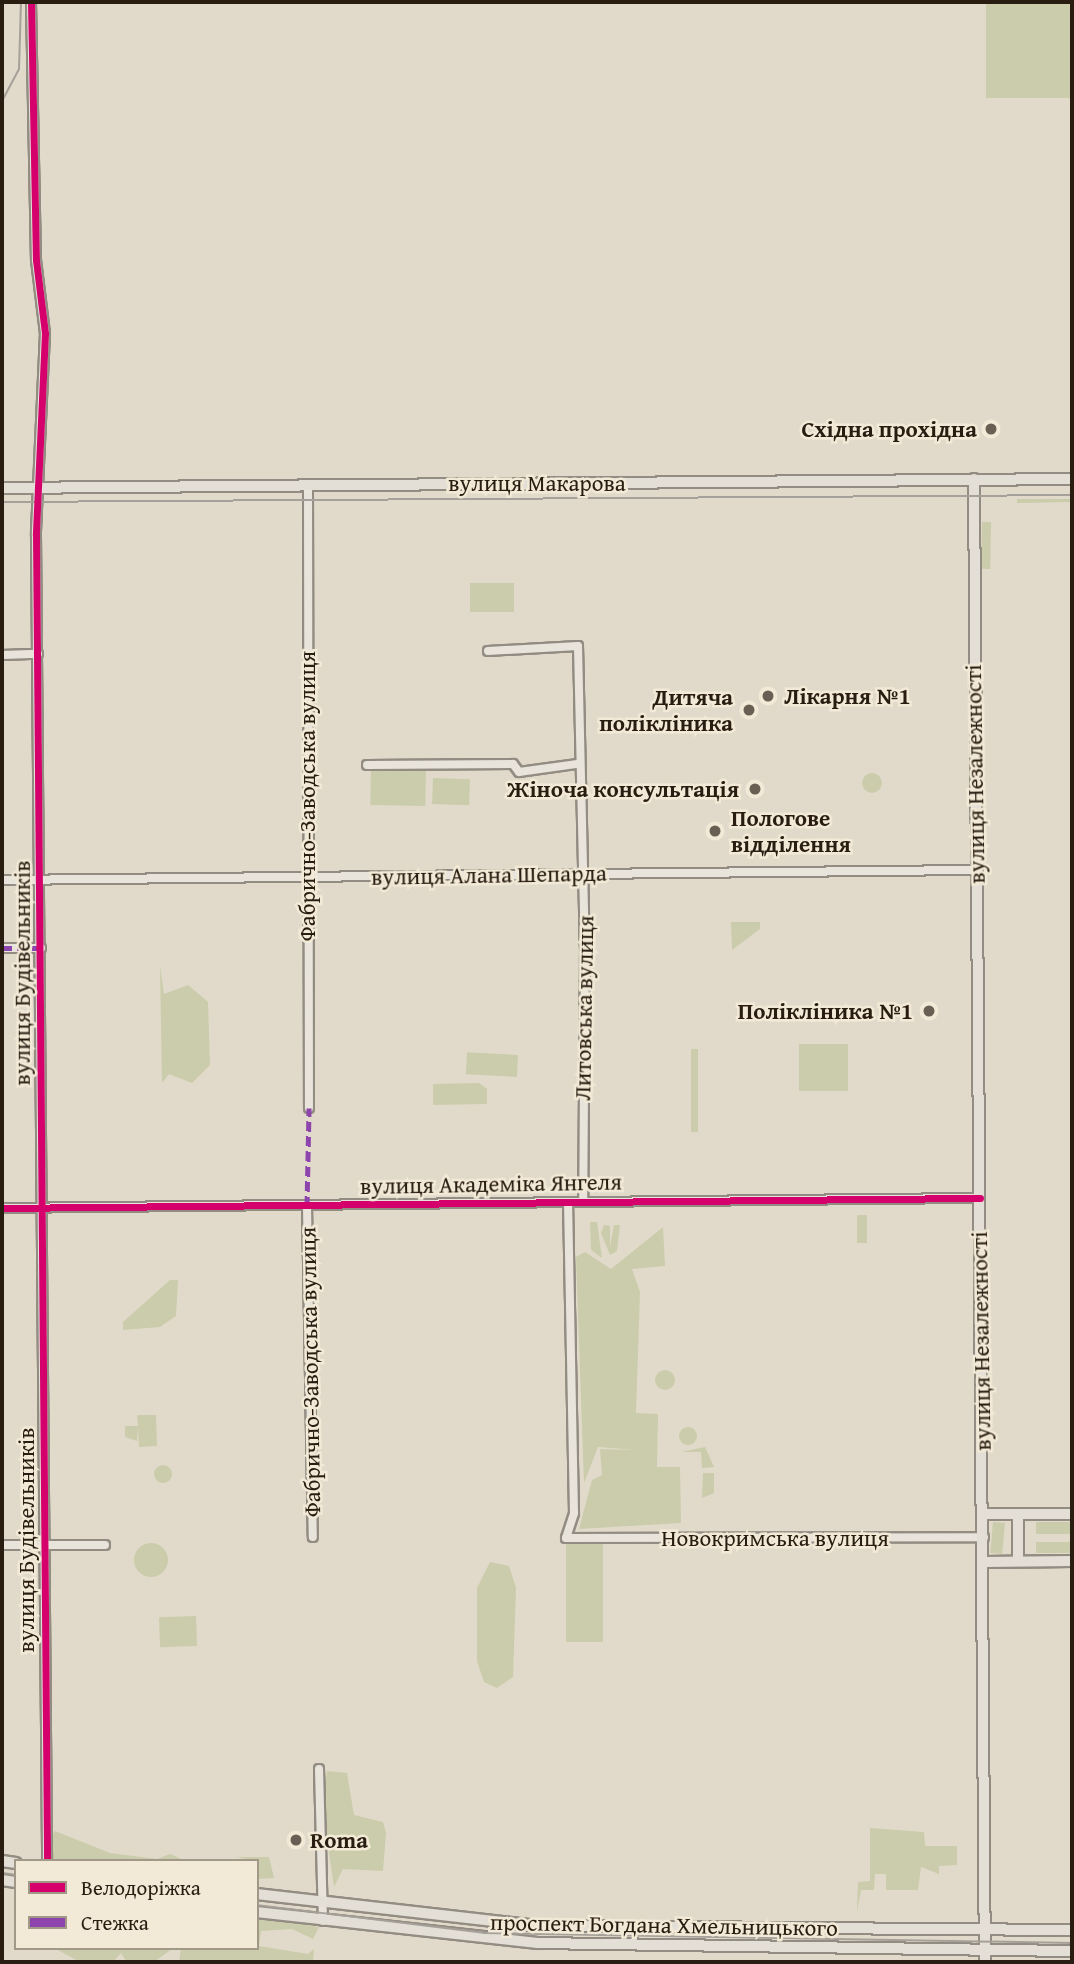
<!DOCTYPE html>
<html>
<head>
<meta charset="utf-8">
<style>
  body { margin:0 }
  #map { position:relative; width:1074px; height:1964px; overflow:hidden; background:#e1daca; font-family:"Gentium Book Plus",serif }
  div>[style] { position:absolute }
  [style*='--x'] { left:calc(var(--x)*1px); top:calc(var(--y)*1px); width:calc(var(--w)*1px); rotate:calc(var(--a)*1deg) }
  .green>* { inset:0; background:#caccab; transform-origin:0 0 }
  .round { border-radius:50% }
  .roads { filter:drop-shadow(2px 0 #928c82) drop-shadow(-2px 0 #928c82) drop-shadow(0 2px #928c82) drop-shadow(0 -2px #928c82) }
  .minor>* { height:8px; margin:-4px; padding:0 4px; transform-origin:4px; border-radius:4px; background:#e8e4dc }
  .major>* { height:10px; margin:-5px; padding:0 5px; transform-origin:5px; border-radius:5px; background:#e4dfd6 }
  .tram>* { height:2px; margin:-1px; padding:0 1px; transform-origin:1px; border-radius:1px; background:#a5a099 }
  .quiet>* { height:5px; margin-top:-2.5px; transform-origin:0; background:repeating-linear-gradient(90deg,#8e44ad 0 10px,transparent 0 15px) }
  .cycleway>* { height:7px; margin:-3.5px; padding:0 3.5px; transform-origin:3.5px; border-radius:3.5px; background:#d6006c }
  .dots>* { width:19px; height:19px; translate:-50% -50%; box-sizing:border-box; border:4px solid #f2ead6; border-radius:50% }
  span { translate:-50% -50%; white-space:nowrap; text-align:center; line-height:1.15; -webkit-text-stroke:5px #f2ead6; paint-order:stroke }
  .poi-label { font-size:23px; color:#291d12; font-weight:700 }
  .right { translate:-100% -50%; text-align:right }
  .left { translate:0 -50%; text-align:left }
  .street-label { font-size:23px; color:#291d12 }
  .frame { position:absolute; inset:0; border:4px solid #291d12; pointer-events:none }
  .legend { position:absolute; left:14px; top:1859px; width:245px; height:91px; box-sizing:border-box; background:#f2ead6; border:2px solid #a29888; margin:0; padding:9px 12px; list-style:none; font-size:21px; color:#291d12 }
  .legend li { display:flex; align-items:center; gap:14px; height:35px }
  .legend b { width:35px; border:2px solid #a29888 }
</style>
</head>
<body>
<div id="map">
  <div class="green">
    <i style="left:986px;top:2px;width:86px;height:96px"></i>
    <i style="clip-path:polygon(1017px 499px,1072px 499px,1072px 502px,1017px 503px)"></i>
    <i style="left:991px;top:522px;width:47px;height:9px;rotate:91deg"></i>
    <i style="left:470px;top:583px;width:44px;height:29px"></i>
    <i style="left:371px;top:768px;width:55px;height:37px;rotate:1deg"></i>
    <i class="round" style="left:862px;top:773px;width:20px;height:20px"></i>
    <i style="left:433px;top:778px;width:37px;height:26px;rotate:2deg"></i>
    <i style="clip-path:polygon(731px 922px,760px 922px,760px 929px,732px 950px)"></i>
    <i style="clip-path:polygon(160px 966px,164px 994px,188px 985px,208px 1002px,210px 1065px,192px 1083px,169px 1074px,162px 1083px)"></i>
    <i style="left:799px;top:1044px;width:49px;height:47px"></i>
    <i style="left:691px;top:1049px;width:7px;height:83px"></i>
    <i style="left:518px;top:1055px;width:22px;height:51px;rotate:93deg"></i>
    <i style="clip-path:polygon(479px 1083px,487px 1089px,487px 1104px,433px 1105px,433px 1084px)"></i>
    <i style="left:867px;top:1215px;width:28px;height:10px;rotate:90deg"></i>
    <i style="clip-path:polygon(590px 1222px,597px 1222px,602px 1258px,591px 1250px)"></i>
    <i style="clip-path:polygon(604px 1225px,610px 1226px,610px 1247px,614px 1225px,620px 1225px,617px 1251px,610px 1255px,601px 1233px)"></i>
    <i style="clip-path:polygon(663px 1227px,665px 1266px,632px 1269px,640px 1292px,636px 1413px,658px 1414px,657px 1467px,680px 1467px,681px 1523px,579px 1529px,592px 1480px,602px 1475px,600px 1449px,637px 1450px,598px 1447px,584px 1483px,576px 1257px,585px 1252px,611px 1269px)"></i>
    <i style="clip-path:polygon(170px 1280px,178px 1280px,176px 1316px,160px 1327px,123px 1330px,123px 1322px)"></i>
    <i class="round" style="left:655px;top:1370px;width:20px;height:20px"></i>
    <i style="clip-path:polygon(137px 1415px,156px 1415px,157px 1446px,139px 1447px,138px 1428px,137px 1441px,125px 1437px,125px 1426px,138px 1426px)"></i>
    <i class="round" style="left:679px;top:1427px;width:18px;height:18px"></i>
    <i style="clip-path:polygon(705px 1447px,714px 1467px,702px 1468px,701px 1452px,681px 1452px)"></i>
    <i class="round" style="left:154px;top:1465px;width:18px;height:18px"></i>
    <i style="clip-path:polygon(703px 1473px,714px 1473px,714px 1493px,702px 1498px)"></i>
    <i style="left:993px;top:1522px;width:12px;height:31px;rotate:5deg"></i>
    <i style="left:1072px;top:1522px;width:12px;height:36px;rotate:90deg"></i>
    <i style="left:1036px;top:1542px;width:36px;height:11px"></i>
    <i style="left:603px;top:1543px;width:99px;height:37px;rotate:90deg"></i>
    <i class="round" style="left:134px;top:1543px;width:34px;height:34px"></i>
    <i style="clip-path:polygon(490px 1562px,509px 1566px,516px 1588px,513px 1677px,497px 1688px,484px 1682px,477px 1661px,477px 1588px)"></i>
    <i style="left:196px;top:1616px;width:30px;height:37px;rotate:88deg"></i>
    <i style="clip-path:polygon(327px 1771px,347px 1773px,354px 1815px,383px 1822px,386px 1833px,383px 1871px,343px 1869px,334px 1887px,322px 1805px)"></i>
    <i style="clip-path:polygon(870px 1828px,924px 1832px,925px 1846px,957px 1846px,957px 1865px,939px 1866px,939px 1874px,921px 1867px,918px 1890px,886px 1890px,886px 1874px,875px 1874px,874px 1890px,861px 1890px,857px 1912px,858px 1882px,870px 1881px)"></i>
    <i style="clip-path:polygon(55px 1831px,110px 1853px,157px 1859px,170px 1854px,186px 1861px,54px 1861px,49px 1840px)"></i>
    <i style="clip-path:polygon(236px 1857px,269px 1857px,274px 1878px,257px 1879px,257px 1861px)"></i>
    <i style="clip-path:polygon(257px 1916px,319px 1927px,313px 1939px,292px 1929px,261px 1931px,259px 1946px,308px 1954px,314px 1949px,313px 1962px,179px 1962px,181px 1948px,257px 1948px)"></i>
    <i style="clip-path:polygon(54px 1948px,75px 1949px,172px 1949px,154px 1962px,126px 1961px,121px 1953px,113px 1962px,80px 1962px)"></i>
  </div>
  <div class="roads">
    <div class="minor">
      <i style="--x:31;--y:2;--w:258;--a:88.9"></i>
      <i style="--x:36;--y:260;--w:74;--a:83"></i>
      <i style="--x:45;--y:333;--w:202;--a:92.6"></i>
      <i style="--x:36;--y:535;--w:1326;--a:89.52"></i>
      <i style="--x:308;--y:484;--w:624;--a:89.91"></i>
      <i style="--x:488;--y:651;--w:90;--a:-3.2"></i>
      <i style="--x:578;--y:646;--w:300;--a:88.7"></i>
      <i style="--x:585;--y:946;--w:256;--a:90.4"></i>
      <i style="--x:2;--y:655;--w:36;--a:-2"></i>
      <i style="--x:367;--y:765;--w:146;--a:-0.4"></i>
      <i style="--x:513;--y:764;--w:10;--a:53"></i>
      <i style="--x:519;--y:772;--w:59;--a:-7.9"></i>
      <i style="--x:2;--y:880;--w:974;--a:-0.59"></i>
      <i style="--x:2;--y:948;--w:39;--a:0"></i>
      <i style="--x:307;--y:1206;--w:331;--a:89"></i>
      <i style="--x:2;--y:1208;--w:978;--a:-0.59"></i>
      <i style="--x:566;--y:1538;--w:418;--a:-0.1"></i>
      <i style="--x:566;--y:1538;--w:26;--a:-72"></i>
      <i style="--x:574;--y:1513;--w:310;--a:-91.1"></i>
      <i style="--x:2;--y:1545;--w:103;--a:0"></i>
      <i style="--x:319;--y:1769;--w:152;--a:88.5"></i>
    </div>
    <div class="major">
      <i style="--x:974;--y:479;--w:1483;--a:89.58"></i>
      <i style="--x:2;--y:488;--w:1070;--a:-0.48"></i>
      <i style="--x:984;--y:1514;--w:88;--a:0"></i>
      <i style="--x:1018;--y:1561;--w:46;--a:-90"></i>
      <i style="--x:984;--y:1562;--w:88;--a:-0.7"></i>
      <i style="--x:2;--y:1861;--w:14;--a:8"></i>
      <i style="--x:2;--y:1880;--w:14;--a:8"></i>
      <i style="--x:257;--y:1894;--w:284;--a:6.5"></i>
      <i style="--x:539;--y:1926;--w:533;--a:0.43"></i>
      <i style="--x:257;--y:1912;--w:282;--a:6.3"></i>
      <i style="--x:537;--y:1943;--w:535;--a:0.86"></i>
    </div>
  </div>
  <div class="tram">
    <i style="--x:2;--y:101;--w:36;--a:-62"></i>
    <i style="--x:19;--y:69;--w:67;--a:-88.3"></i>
    <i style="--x:2;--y:502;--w:1070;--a:-0.37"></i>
    <i style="--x:2;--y:1873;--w:14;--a:8"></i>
    <i style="--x:257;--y:1905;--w:229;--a:7"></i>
    <i style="--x:484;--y:1933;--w:588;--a:0.97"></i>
  </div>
  <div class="quiet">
    <i style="--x:2;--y:948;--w:39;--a:0"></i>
    <i style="--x:307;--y:1206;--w:98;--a:-88.8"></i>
  </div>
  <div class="cycleway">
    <i style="--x:31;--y:2;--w:258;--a:88.9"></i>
    <i style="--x:36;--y:260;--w:74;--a:83"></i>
    <i style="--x:45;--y:333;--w:202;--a:92.6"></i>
    <i style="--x:36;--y:535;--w:1326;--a:89.52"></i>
    <i style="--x:2;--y:1208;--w:978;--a:-0.59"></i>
  </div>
  <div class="dots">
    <i style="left:991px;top:429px;background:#695f52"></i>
    <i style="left:768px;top:696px;background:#695f52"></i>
    <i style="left:749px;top:710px;background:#695f52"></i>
    <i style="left:755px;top:789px;background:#695f52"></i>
    <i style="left:715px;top:831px;background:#695f52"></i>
    <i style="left:929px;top:1011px;background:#695f52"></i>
    <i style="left:296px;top:1840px;background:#695f52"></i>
  </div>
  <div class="poi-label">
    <span class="right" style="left:977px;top:429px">Східна прохідна</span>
    <span class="left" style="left:784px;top:696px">Лікарня №1</span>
    <span class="right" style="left:733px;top:710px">Дитяча<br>полікліника</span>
    <span class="right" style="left:739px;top:789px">Жіноча консультація</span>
    <span class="left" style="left:731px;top:831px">Пологове<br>відділення</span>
    <span class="right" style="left:913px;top:1011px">Полікліника №1</span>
    <span class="left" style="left:310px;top:1840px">Roma</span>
  </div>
  <div class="street-label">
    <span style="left:537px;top:483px">вулиця Макарова</span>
    <span style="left:975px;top:774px;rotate:-91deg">вулиця Незалежності</span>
    <span style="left:307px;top:796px;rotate:-90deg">Фабрично-Заводська вулиця</span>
    <span style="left:489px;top:875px;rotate:-1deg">вулиця Алана Шепарда</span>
    <span style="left:22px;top:973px;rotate:-90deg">вулиця Будівельників</span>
    <span style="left:584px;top:1008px;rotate:-89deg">Литовська вулиця</span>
    <span style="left:491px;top:1184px;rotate:-1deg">вулиця Академіка Янгеля</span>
    <span style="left:981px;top:1341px;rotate:-91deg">вулиця Незалежності</span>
    <span style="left:310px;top:1372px;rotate:-91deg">Фабрично-Заводська вулиця</span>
    <span style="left:775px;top:1538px">Новокримська вулиця</span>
    <span style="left:26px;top:1540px;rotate:-90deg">вулиця Будівельників</span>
    <span style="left:664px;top:1925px;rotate:1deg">проспект Богдана Хмельницького</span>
  </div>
  <div class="frame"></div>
  <ul class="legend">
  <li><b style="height:9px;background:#d6006c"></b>Велодоріжка</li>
  <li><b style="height:9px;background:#8e44ad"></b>Стежка</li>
  </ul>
</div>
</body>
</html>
